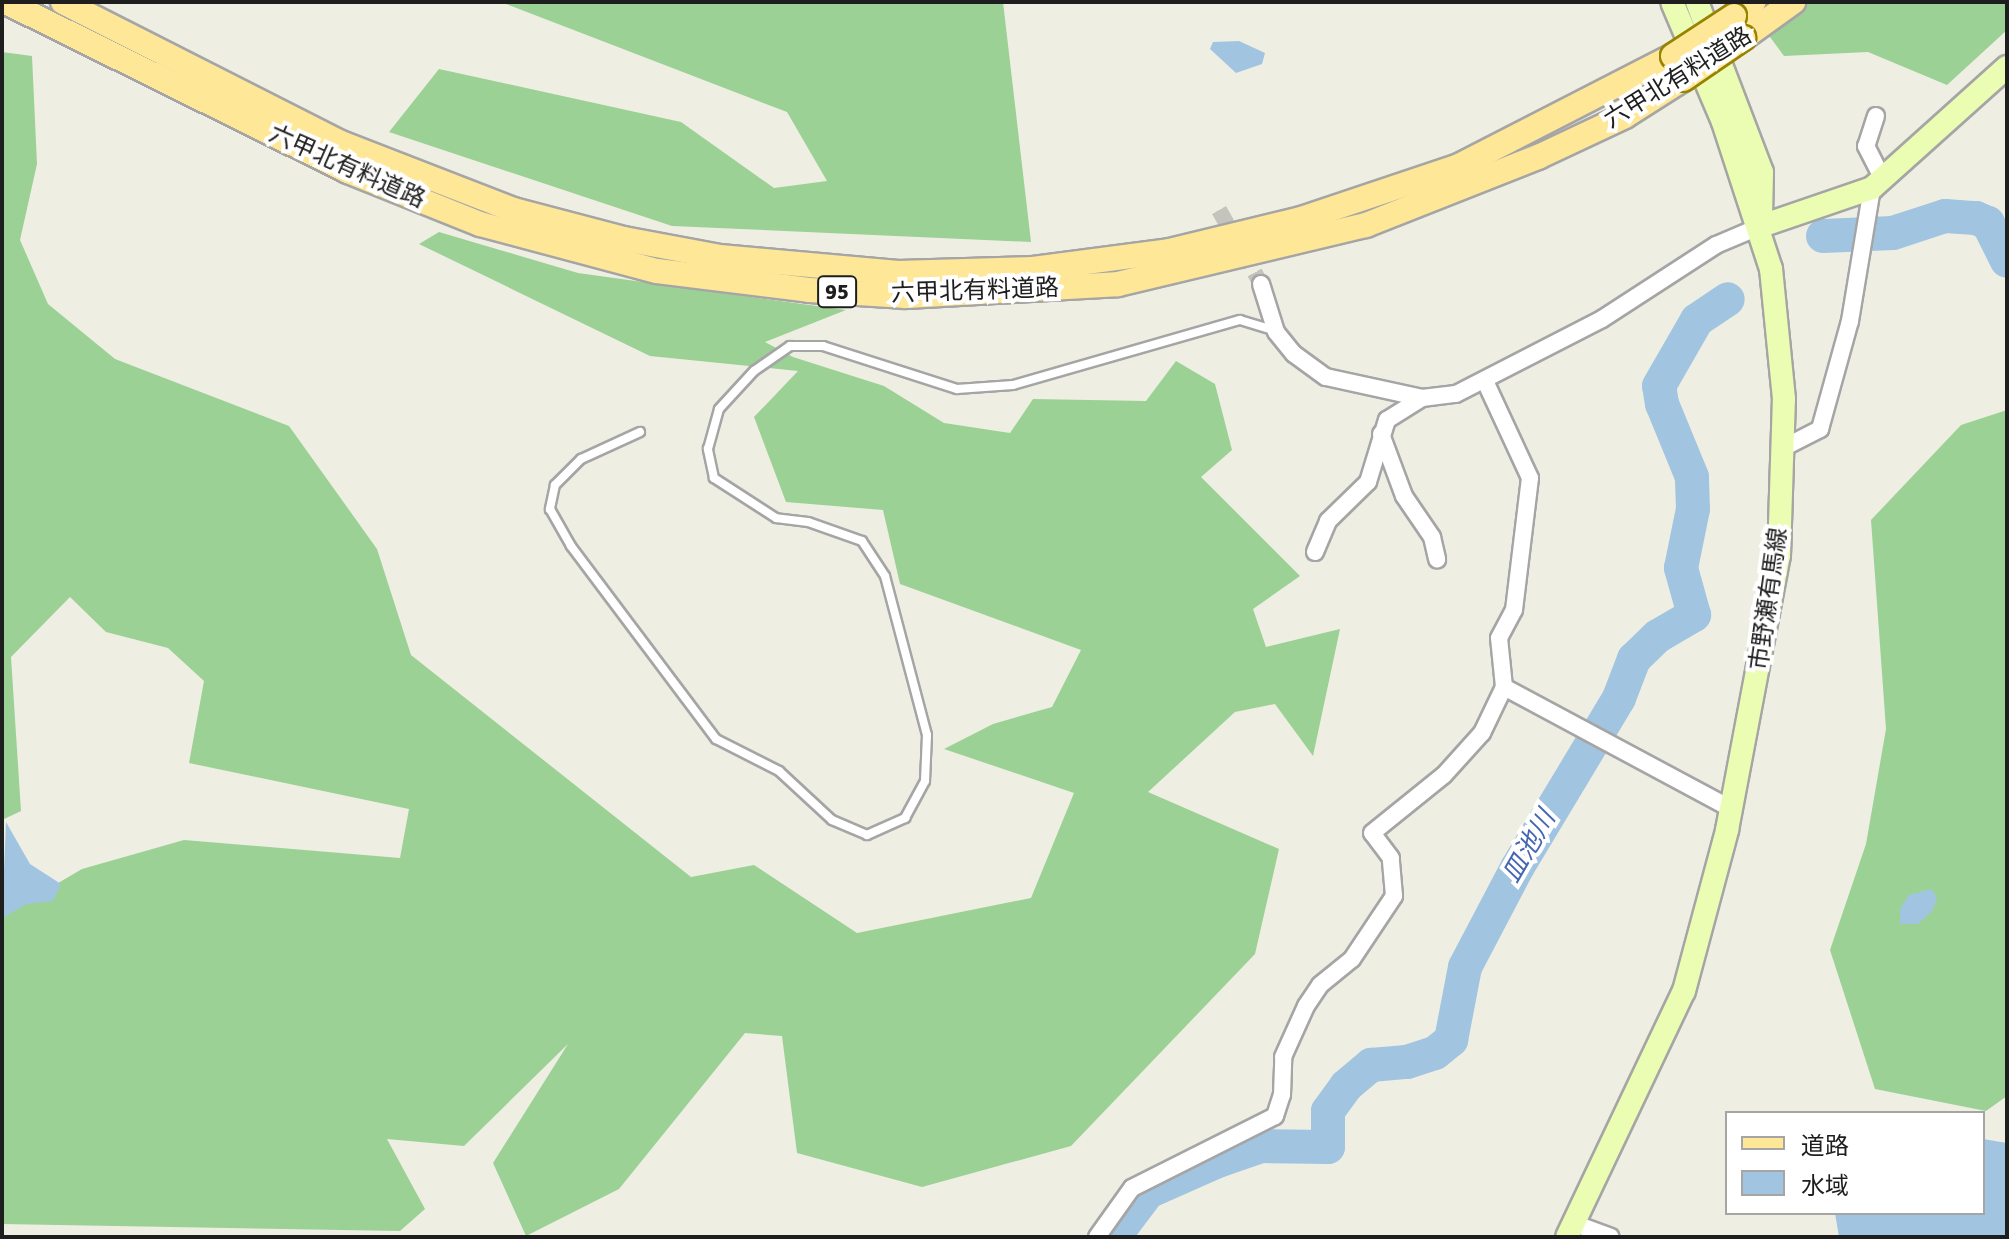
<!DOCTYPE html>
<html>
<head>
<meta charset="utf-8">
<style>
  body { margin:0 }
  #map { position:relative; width:2009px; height:1239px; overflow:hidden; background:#efeee3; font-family:Signika,"Noto Sans JP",sans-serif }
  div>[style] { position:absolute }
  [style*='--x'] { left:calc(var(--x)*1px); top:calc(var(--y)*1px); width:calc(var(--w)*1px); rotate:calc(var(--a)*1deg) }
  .forest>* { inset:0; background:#9bd195 }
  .water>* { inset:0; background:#a1c5e0 }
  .river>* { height:34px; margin:-17px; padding:0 17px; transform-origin:17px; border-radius:17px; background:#a1c5e0 }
  .street-tunnel>* { height:16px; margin-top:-8px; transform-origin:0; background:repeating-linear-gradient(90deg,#c5c4bc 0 16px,transparent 0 24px) }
  .roads { filter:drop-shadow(2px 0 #a5a5a5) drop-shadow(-2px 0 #a5a5a5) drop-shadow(0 2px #a5a5a5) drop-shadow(0 -2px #a5a5a5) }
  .lane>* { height:8px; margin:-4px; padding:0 4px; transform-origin:4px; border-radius:4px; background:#fff }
  .street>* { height:16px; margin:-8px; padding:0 8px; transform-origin:8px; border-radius:8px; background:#fff }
  .secondary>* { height:22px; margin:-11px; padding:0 11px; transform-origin:11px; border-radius:11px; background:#ebfdb3 }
  .primary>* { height:24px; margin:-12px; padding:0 12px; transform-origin:12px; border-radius:12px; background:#ffe798 }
  .bridges { filter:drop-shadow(2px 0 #978300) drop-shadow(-2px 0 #978300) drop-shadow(0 2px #978300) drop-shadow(0 -2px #978300) }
  .primary-bridge>* { height:24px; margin:-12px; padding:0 12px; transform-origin:12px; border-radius:12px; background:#ffe798 }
  span { translate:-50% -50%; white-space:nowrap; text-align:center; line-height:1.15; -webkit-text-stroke:8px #fff; paint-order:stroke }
  .shield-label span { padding:2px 6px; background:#fff; border:2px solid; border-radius:6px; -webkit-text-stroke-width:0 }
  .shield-label { font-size:22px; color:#1e1e1e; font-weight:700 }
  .street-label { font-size:24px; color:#1e1e1e }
  .water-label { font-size:26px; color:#4566b2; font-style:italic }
  .frame { position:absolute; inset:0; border:4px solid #1e1e1e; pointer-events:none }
  .legend { position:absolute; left:1725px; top:1111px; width:260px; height:104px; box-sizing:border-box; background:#fff; border:2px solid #a5a5a5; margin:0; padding:10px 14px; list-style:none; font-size:24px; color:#1e1e1e }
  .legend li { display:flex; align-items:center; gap:16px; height:40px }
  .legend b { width:40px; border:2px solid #a5a5a5 }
</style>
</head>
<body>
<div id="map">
  <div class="forest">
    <i style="clip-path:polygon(501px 2px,1003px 2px,1031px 242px,672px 226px,389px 132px,439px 69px,681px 122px,774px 188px,827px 181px,787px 112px)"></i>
    <i style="clip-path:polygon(1744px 2px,2007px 2px,2007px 30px,1947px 85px,1868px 52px,1784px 56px)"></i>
    <i style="clip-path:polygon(2px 52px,32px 56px,37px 164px,20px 240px,48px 304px,115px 359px,289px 426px,377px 549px,411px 655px,691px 877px,754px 865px,857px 933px,1031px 898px,1074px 793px,944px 749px,993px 724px,1052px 707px,1081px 650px,900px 584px,883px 510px,786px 502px,754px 417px,798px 371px,650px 356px,419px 244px,439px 232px,578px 273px,846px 310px,765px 342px,793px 357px,884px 386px,944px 423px,1010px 433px,1033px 399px,1146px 401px,1176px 361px,1215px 384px,1232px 450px,1201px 477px,1300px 576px,1253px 609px,1266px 647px,1340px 629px,1313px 756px,1275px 704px,1235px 712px,1148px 792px,1279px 849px,1255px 954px,1071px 1146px,922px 1187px,797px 1153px,782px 1036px,745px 1033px,619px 1189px,526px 1236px,493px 1163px,568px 1044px,464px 1146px,387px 1139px,425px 1209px,400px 1231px,2px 1224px,2px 916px,82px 869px,184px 840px,400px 858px,409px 809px,189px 763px,204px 681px,168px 648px,106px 632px,70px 597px,11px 657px,21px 811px,2px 820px)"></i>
    <i style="clip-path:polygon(2007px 410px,2007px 1096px,1986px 1111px,1875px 1089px,1830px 950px,1866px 844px,1886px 729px,1871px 520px,1961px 425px)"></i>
  </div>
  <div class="water">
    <i style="clip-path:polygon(1239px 41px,1265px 53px,1262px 64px,1236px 73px,1210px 49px,1213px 42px)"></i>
    <i style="clip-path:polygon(6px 822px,30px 864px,61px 884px,53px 901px,27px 904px,2px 918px)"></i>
    <i style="clip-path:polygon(1932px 889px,1937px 899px,1932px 911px,1918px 924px,1900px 924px,1900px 909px,1909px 895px)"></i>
    <i style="clip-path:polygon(1983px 1139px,2007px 1143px,2007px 1237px,1839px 1237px,1835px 1213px,1983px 1213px)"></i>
  </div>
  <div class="river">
    <i style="--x:1823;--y:236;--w:70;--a:-2.5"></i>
    <i style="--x:1893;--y:233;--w:55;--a:-18.1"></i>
    <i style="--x:1945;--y:216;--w:31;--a:4"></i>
    <i style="--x:1976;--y:218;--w:13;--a:23"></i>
    <i style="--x:1988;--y:223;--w:42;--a:63.4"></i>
    <i style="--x:1114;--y:1237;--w:56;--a:-52.9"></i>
    <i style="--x:1148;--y:1192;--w:77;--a:-23.9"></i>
    <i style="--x:1218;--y:1161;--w:46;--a:-19.2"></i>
    <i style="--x:1261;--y:1146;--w:67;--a:0.9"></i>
    <i style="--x:1328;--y:1147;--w:36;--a:-90"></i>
    <i style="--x:1328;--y:1111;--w:31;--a:-54"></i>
    <i style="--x:1346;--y:1086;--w:33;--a:-40"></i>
    <i style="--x:1371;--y:1065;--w:36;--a:-5"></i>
    <i style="--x:1407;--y:1062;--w:29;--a:-18"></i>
    <i style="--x:1435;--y:1053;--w:21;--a:-39"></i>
    <i style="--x:1451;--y:1040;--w:74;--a:-79.1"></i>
    <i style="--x:1465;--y:967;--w:112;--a:-62.3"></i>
    <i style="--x:1517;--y:868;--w:198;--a:-59"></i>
    <i style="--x:1619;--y:698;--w:42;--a:-69"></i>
    <i style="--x:1634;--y:659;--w:33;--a:-44"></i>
    <i style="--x:1658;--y:636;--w:42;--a:-30.3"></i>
    <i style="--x:1694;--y:615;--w:49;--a:-105.5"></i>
    <i style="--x:1681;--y:568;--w:60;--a:-78.5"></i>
    <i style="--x:1693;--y:509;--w:32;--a:-92"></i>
    <i style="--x:1692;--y:477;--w:79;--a:-112.3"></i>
    <i style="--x:1662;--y:404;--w:18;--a:-99"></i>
    <i style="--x:1659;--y:386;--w:76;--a:-60.1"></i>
    <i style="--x:1697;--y:320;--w:37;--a:-34"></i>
  </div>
  <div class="street-tunnel">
    <i style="--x:1219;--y:210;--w:85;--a:60.4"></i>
  </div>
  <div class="roads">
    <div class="lane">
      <i style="--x:640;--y:432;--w:65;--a:155.4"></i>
      <i style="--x:581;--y:459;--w:37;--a:135"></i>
      <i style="--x:555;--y:485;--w:25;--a:102"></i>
      <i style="--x:550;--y:509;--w:43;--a:60.4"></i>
      <i style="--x:571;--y:546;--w:241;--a:53.1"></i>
      <i style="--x:716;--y:739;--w:71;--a:26.9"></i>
      <i style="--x:779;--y:771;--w:72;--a:42.8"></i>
      <i style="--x:832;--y:820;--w:38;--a:23"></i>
      <i style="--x:867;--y:835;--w:42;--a:-24.1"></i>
      <i style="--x:905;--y:818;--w:42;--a:-61.6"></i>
      <i style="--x:925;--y:781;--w:46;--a:-87.5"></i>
      <i style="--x:927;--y:735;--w:164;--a:-104.8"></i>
      <i style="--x:885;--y:576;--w:42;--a:-123.3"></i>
      <i style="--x:862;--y:541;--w:57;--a:-160.6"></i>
      <i style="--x:808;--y:522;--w:32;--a:-173"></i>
      <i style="--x:776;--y:518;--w:74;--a:-147.2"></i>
      <i style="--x:714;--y:478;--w:30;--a:-102"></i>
      <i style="--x:708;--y:449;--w:41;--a:-74.6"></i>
      <i style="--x:719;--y:409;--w:52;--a:-47.4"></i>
      <i style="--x:754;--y:371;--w:44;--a:-34.8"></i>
      <i style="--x:790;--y:346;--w:33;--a:0"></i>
      <i style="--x:823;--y:346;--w:141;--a:17.8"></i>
      <i style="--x:957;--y:389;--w:56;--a:-4.1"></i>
      <i style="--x:1013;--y:385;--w:236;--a:-16"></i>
      <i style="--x:1240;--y:320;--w:34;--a:17"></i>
    </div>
    <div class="street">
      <i style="--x:1876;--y:116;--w:32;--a:108"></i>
      <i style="--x:1866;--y:146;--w:36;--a:63"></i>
      <i style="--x:1261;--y:284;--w:50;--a:72.6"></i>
      <i style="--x:1276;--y:332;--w:28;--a:51"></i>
      <i style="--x:1294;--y:354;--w:39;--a:36"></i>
      <i style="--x:1326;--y:377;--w:98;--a:12.3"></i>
      <i style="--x:1422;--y:398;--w:34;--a:-7"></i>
      <i style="--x:1456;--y:394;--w:164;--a:-27.2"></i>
      <i style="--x:1602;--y:319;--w:136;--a:-33"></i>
      <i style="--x:1716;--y:245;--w:49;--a:-22.9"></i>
      <i style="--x:1381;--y:434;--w:66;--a:69.6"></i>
      <i style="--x:1404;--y:496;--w:50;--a:55.7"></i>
      <i style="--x:1432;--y:537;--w:23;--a:77"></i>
      <i style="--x:1783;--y:448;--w:42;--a:-27.2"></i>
      <i style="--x:1820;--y:429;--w:112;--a:-74.5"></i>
      <i style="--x:1850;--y:321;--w:135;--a:-80.6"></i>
      <i style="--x:1315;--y:552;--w:34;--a:-67"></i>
      <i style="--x:1328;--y:521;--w:56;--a:-44.3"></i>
      <i style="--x:1368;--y:482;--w:65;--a:-73"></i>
      <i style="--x:1387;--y:420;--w:41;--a:-32.2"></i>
      <i style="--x:1504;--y:687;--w:259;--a:28.2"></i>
      <i style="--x:1573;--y:1223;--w:40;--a:20.2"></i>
      <i style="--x:1097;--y:1237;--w:60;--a:-54.5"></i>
      <i style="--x:1132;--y:1188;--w:160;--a:-26.7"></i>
      <i style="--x:1275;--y:1116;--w:22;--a:-72"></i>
      <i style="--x:1282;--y:1095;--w:38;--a:-88"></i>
      <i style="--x:1283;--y:1057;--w:56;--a:-65.7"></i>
      <i style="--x:1306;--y:1006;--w:25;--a:-56"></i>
      <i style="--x:1320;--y:985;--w:41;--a:-39.1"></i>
      <i style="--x:1352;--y:959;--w:76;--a:-56.3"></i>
      <i style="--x:1394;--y:896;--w:38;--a:-95"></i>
      <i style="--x:1391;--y:858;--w:31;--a:-127"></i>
      <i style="--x:1372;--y:833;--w:92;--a:-38.9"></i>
      <i style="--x:1444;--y:775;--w:57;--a:-47.9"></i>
      <i style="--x:1482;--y:733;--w:51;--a:-64.4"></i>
      <i style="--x:1504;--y:687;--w:49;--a:-95.8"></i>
      <i style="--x:1499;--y:638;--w:32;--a:-62"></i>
      <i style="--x:1514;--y:610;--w:133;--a:-83.1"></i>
      <i style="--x:1530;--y:478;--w:107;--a:-114.9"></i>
    </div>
    <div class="secondary">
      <i style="--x:1697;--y:2;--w:182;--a:69.1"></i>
      <i style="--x:1762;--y:172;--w:45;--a:91.3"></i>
      <i style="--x:1761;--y:226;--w:117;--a:-18.9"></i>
      <i style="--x:1872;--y:188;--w:181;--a:-41.9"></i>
      <i style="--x:1567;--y:1237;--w:272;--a:-64.6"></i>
      <i style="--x:1684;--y:991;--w:167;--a:-75"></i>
      <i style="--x:1727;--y:830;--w:279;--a:-79.3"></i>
      <i style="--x:1779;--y:556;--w:157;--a:-88.2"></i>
      <i style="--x:1784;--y:399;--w:131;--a:-95.7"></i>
      <i style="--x:1771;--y:269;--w:155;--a:-108.1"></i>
      <i style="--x:1723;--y:122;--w:130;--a:-113"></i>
    </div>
    <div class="primary">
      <i style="--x:6;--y:2;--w:381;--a:26.3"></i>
      <i style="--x:348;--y:171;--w:142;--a:21.9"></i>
      <i style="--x:480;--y:224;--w:183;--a:14.9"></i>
      <i style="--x:657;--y:271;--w:153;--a:7.1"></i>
      <i style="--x:809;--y:290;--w:97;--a:3.5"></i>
      <i style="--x:906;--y:296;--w:212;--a:-3.2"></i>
      <i style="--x:1118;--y:284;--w:255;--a:-13.4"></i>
      <i style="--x:1366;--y:225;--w:185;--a:-21.6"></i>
      <i style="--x:1538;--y:157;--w:96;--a:-25.2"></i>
      <i style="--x:1625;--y:116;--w:69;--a:-32.5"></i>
      <i style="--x:63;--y:2;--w:312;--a:26.9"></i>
      <i style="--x:341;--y:143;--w:186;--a:21.2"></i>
      <i style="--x:514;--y:210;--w:114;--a:14.8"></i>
      <i style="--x:624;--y:239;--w:98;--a:10.6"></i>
      <i style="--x:720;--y:257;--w:179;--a:5.1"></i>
      <i style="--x:898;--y:273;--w:135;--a:-1.7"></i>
      <i style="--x:1033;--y:269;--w:137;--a:-7.5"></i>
      <i style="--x:1169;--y:251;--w:136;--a:-13.6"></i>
      <i style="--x:1301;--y:219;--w:167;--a:-18.5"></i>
      <i style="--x:1459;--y:166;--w:241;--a:-27.2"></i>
      <i style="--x:1734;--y:16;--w:24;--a:-36"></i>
      <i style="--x:1743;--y:38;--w:62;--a:-35.8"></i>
    </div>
  </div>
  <div class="bridges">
    <div class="primary-bridge">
      <i style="--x:1673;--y:56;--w:73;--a:-33.3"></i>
      <i style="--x:1683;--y:79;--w:73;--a:-34.3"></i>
    </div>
  </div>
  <div class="shield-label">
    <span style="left:837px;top:292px">95</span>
  </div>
  <div class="street-label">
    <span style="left:1678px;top:78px;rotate:-32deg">六甲北有料道路</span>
    <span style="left:347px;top:167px;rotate:24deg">六甲北有料道路</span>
    <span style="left:975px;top:291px;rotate:-2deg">六甲北有料道路</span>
    <span style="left:1769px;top:599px;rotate:-82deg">市野瀬有馬線</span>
  </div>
  <div class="water-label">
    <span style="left:1530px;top:847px;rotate:-60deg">皿池川</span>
  </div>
  <div class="frame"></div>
  <ul class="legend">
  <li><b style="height:10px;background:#ffe798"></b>道路</li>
  <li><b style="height:22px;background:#a1c5e0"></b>水域</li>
  </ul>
</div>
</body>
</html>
